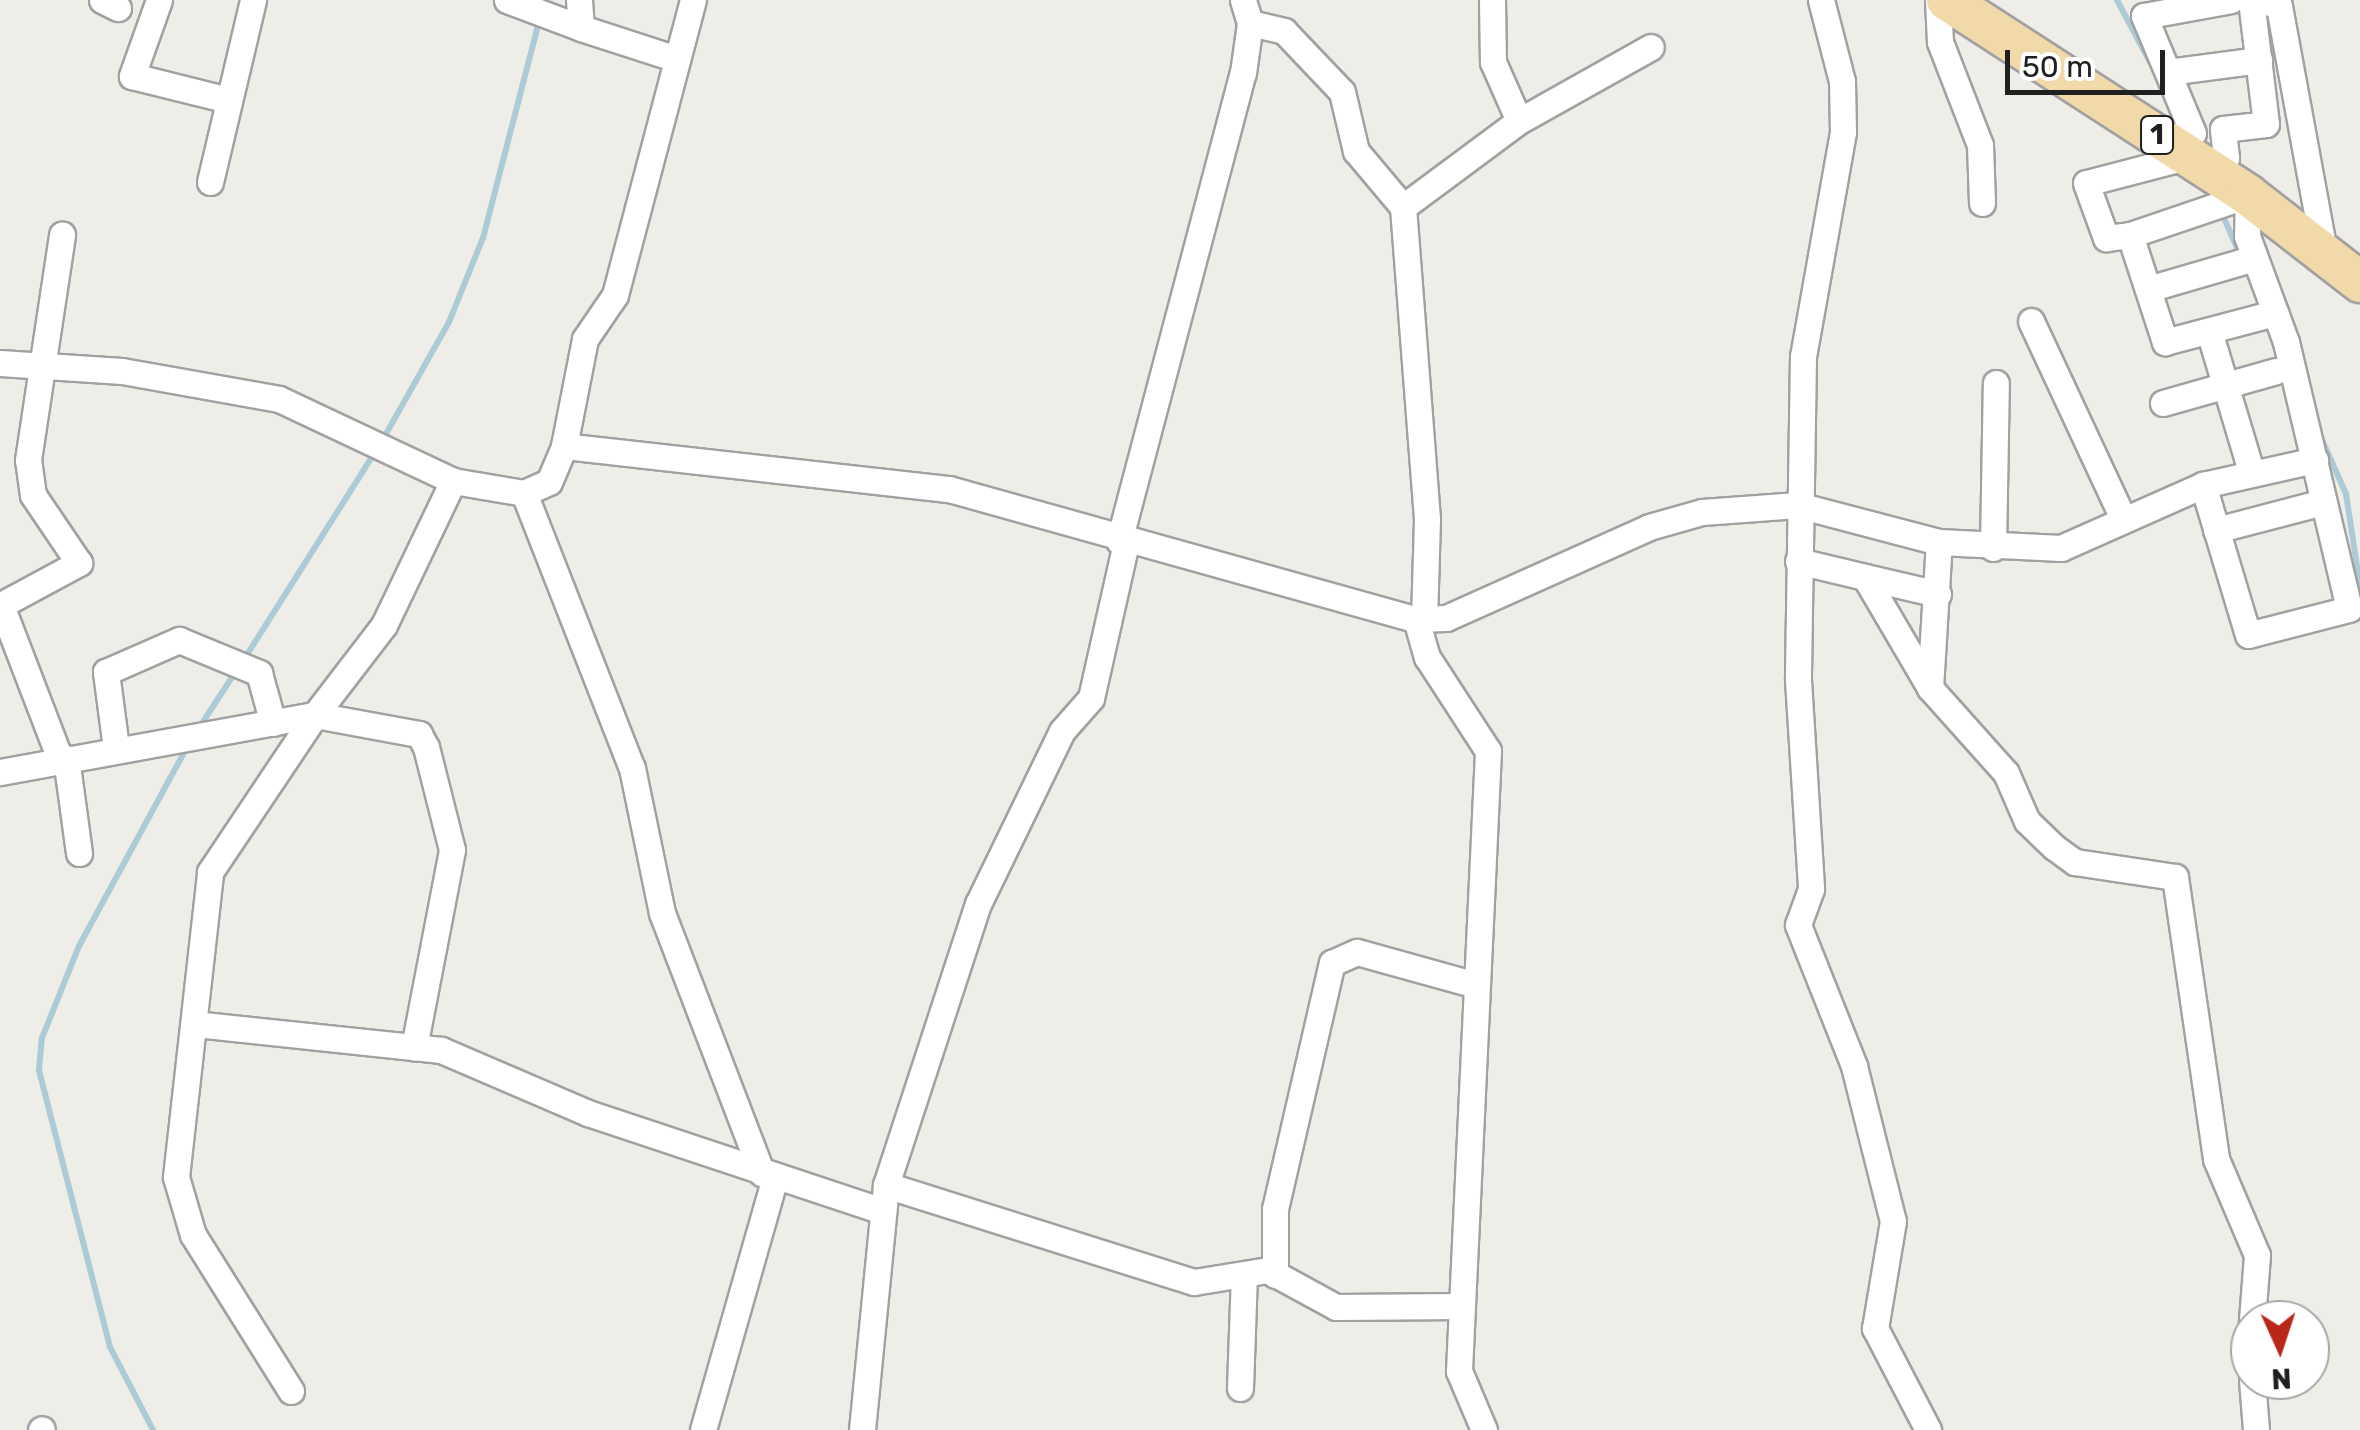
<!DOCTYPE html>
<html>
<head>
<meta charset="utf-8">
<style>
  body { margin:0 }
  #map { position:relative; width:2360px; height:1430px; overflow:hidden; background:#efede7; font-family:Rubik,sans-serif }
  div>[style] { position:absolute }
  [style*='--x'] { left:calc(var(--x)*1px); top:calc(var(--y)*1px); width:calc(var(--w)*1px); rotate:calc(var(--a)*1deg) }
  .stream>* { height:6px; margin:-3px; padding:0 3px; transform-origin:3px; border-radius:3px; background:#adcad7 }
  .roads { filter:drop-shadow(2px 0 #a1a1a1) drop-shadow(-2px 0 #a1a1a1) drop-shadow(0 2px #a1a1a1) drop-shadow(0 -2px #a1a1a1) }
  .minor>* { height:25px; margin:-12.5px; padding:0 12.5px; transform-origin:12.5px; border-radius:12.5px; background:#fff }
  .primary>* { height:40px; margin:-20px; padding:0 20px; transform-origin:20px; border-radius:20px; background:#f1d9aa }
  span { translate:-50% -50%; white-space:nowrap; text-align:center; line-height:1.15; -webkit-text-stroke:8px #fff; paint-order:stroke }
  .shield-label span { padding:2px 8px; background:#fff; border:2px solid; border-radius:8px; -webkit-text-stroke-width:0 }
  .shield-label { font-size:28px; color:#202020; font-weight:700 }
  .north { position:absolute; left:2230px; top:1300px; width:100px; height:100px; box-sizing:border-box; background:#fff; border:2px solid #a6a6a6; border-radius:50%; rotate:177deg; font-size:28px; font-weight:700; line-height:40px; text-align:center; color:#202020 }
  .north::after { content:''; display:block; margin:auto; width:35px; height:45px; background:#b82718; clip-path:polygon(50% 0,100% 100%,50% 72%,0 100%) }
  .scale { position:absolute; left:2005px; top:50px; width:160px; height:45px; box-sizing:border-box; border:5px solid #202020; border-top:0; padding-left:12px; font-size:30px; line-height:35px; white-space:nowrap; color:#202020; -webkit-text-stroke:8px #fff; paint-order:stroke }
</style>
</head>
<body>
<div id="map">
  <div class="stream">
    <i style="--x:2117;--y:0;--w:70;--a:62"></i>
    <i style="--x:2220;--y:209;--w:52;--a:66.4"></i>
    <i style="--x:2319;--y:433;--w:67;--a:66.1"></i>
    <i style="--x:2346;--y:494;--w:92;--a:81.3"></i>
    <i style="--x:382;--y:441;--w:137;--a:-60.6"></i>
    <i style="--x:449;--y:322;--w:91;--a:-68"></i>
    <i style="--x:483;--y:238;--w:224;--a:-75.5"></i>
    <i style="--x:243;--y:661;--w:247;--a:-57.7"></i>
    <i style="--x:199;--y:728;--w:68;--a:-57"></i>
    <i style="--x:153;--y:1430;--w:93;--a:-117.4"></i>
    <i style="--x:110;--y:1347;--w:286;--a:-104.4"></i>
    <i style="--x:39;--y:1070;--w:32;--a:-85"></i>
    <i style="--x:42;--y:1038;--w:99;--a:-68.1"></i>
    <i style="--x:79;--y:946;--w:226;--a:-61.5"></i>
  </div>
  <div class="roads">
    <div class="minor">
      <i style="--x:102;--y:0;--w:18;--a:27"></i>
      <i style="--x:159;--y:0;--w:81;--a:109.6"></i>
      <i style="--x:132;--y:76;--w:99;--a:14"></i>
      <i style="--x:507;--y:0;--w:79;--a:20.7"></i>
      <i style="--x:579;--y:0;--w:28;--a:86"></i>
      <i style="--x:581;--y:28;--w:101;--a:17.9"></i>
      <i style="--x:1492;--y:0;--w:62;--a:89.1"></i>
      <i style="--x:1493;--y:62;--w:64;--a:66.2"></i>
      <i style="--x:1821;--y:0;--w:84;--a:75.5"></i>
      <i style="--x:1842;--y:81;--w:51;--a:88.9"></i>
      <i style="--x:1843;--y:132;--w:228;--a:100.1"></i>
      <i style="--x:1803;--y:356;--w:324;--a:90.9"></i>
      <i style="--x:1798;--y:680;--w:209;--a:86.4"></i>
      <i style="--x:1811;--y:889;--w:38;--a:110"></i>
      <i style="--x:1798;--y:925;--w:152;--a:68.3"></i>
      <i style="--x:1854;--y:1066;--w:160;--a:75.9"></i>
      <i style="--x:1893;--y:1221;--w:109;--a:99.5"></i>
      <i style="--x:1875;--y:1328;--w:115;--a:62.5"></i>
      <i style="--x:1938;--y:0;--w:42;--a:87.3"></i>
      <i style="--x:1940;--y:42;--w:110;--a:68.8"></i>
      <i style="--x:1980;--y:145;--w:58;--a:88"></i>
      <i style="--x:2261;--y:0;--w:19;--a:18"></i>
      <i style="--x:2279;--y:6;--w:250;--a:79.6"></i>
      <i style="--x:1250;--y:23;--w:35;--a:13"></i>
      <i style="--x:1284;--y:31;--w:84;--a:46.4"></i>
      <i style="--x:1342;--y:92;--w:61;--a:76.7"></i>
      <i style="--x:1356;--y:151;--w:73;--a:50"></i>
      <i style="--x:1403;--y:207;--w:313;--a:85.6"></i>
      <i style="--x:1427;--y:519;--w:100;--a:91.7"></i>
      <i style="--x:2168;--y:72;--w:92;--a:-7.5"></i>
      <i style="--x:2193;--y:133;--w:127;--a:-112.7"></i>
      <i style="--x:2144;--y:16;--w:88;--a:-10.4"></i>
      <i style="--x:2190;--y:156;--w:107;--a:165.4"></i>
      <i style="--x:2086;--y:183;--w:59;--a:70"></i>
      <i style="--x:2106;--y:238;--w:24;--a:-7"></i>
      <i style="--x:2130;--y:235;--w:113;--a:71.9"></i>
      <i style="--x:2165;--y:342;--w:114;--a:-14.8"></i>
      <i style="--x:2216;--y:174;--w:19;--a:-58"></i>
      <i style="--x:2226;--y:158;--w:29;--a:-96"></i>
      <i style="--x:2223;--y:129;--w:43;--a:-6.6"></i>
      <i style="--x:2266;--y:124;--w:125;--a:-96.9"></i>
      <i style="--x:210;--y:182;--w:187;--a:-76.7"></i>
      <i style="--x:1403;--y:207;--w:144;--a:-36.6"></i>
      <i style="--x:1519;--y:121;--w:151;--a:-29.3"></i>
      <i style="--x:2130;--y:235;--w:125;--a:-18.7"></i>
      <i style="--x:2248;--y:195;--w:41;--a:91.4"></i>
      <i style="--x:2247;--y:236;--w:113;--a:69.8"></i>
      <i style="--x:2286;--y:342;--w:274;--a:76.7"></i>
      <i style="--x:2349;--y:609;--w:104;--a:165.6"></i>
      <i style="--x:2248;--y:635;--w:157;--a:-106.7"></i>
      <i style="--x:2148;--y:289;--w:111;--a:-16.2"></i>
      <i style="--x:2031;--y:321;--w:215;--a:65"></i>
      <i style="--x:2209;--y:331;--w:149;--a:73.3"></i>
      <i style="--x:0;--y:363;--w:122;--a:3.8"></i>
      <i style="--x:122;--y:371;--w:159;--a:10.1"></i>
      <i style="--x:279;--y:399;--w:192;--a:25.2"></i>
      <i style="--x:453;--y:481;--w:72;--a:9.6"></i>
      <i style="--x:524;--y:493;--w:27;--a:-24"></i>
      <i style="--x:549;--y:482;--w:39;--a:-67"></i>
      <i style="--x:564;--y:446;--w:387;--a:6.4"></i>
      <i style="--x:949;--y:489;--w:485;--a:15.6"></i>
      <i style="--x:1416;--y:619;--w:30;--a:-2"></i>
      <i style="--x:1446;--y:618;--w:222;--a:-24.1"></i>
      <i style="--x:1649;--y:527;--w:55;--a:-15.8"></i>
      <i style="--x:1702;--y:512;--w:96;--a:-4.2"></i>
      <i style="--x:1798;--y:505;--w:146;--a:14.7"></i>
      <i style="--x:1939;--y:542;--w:122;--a:2.8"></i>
      <i style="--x:2061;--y:548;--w:155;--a:-23.9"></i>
      <i style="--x:2203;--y:485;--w:115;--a:-12.6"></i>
      <i style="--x:2163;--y:403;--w:117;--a:-15.8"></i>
      <i style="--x:564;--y:446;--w:109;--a:-78.9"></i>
      <i style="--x:585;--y:339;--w:53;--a:-55.7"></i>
      <i style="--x:615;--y:295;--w:305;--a:-75.2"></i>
      <i style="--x:524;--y:493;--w:295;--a:68.6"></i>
      <i style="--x:632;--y:768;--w:148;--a:78.3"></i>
      <i style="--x:662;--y:913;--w:279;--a:69"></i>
      <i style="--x:2216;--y:530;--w:106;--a:-14.7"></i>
      <i style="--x:1119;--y:541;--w:484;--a:-75.2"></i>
      <i style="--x:1243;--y:73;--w:50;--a:-82"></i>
      <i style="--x:1250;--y:23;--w:24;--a:-107"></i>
      <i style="--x:1993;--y:548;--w:165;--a:-89"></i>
      <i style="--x:1798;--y:561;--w:69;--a:13.4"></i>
      <i style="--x:1865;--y:577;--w:129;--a:59.6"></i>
      <i style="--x:1930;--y:688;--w:114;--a:48.2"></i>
      <i style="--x:2006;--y:773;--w:52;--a:66.4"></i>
      <i style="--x:2027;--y:821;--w:37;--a:44"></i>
      <i style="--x:2054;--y:847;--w:26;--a:36"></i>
      <i style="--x:2075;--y:862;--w:101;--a:8.5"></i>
      <i style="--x:2175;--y:877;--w:285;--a:81.7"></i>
      <i style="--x:2216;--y:1159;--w:104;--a:66.9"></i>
      <i style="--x:2257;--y:1255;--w:90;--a:94.4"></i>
      <i style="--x:1865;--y:577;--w:75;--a:13.1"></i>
      <i style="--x:1416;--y:619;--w:40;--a:74"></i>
      <i style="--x:1427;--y:657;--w:112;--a:57"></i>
      <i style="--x:1488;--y:751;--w:621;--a:92.68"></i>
      <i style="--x:1459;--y:1371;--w:64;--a:67"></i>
      <i style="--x:1930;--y:688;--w:146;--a:-86.5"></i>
      <i style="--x:116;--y:748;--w:77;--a:-97.5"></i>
      <i style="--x:106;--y:672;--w:80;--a:-23.7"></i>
      <i style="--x:179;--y:640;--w:87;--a:22.4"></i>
      <i style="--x:259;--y:673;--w:52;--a:74.4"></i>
      <i style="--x:66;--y:758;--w:96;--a:82.2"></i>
      <i style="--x:60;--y:759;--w:165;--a:-111"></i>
      <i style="--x:1;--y:605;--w:89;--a:-28.3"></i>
      <i style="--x:79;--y:563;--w:82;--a:-124.1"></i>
      <i style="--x:33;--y:495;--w:35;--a:-98"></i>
      <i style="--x:28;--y:460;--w:228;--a:-81.4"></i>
      <i style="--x:0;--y:772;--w:320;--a:-10.3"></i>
      <i style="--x:315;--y:715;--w:113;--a:-52.5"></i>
      <i style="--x:384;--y:625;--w:160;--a:-64.4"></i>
      <i style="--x:194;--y:1024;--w:248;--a:6"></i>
      <i style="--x:441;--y:1050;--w:160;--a:23.2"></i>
      <i style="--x:588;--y:1113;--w:311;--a:18.4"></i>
      <i style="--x:886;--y:1185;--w:323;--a:17.5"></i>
      <i style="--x:1194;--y:1282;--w:75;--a:-9.2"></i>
      <i style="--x:1268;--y:1270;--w:77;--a:28.6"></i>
      <i style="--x:1336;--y:1307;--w:125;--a:-0.5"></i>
      <i style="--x:1275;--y:1275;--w:66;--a:-90"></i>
      <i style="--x:1275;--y:1209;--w:253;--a:-77"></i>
      <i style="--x:1332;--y:963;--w:27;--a:-24"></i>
      <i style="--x:1357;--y:952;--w:123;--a:15.5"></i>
      <i style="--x:2252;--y:1380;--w:50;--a:85.4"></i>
      <i style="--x:1240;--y:1388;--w:113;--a:-88"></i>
      <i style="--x:291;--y:1391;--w:184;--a:-122.1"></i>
      <i style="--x:193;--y:1235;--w:60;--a:-106.3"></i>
      <i style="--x:176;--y:1177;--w:307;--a:-83.6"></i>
      <i style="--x:210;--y:872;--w:189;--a:-56.2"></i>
      <i style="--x:315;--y:715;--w:106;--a:10.4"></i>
      <i style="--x:419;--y:734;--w:15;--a:62"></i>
      <i style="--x:426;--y:747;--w:106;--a:75.8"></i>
      <i style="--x:452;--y:850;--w:201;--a:100.9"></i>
      <i style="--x:41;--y:1430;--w:1;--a:-45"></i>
      <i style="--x:703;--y:1430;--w:262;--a:-74.1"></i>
      <i style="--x:862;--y:1430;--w:246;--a:-84.4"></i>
      <i style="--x:886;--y:1185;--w:296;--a:-71.9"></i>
      <i style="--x:978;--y:904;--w:192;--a:-64.1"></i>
      <i style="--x:1062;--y:731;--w:44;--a:-48.7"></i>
      <i style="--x:1091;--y:698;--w:159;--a:-77.3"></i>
    </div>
    <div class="primary">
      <i style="--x:1947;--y:0;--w:359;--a:32.9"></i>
      <i style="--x:2248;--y:195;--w:142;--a:37.8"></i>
    </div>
  </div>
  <div class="shield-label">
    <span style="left:2157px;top:135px">1</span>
  </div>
  <div class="north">N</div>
  <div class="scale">50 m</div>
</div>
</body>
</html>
